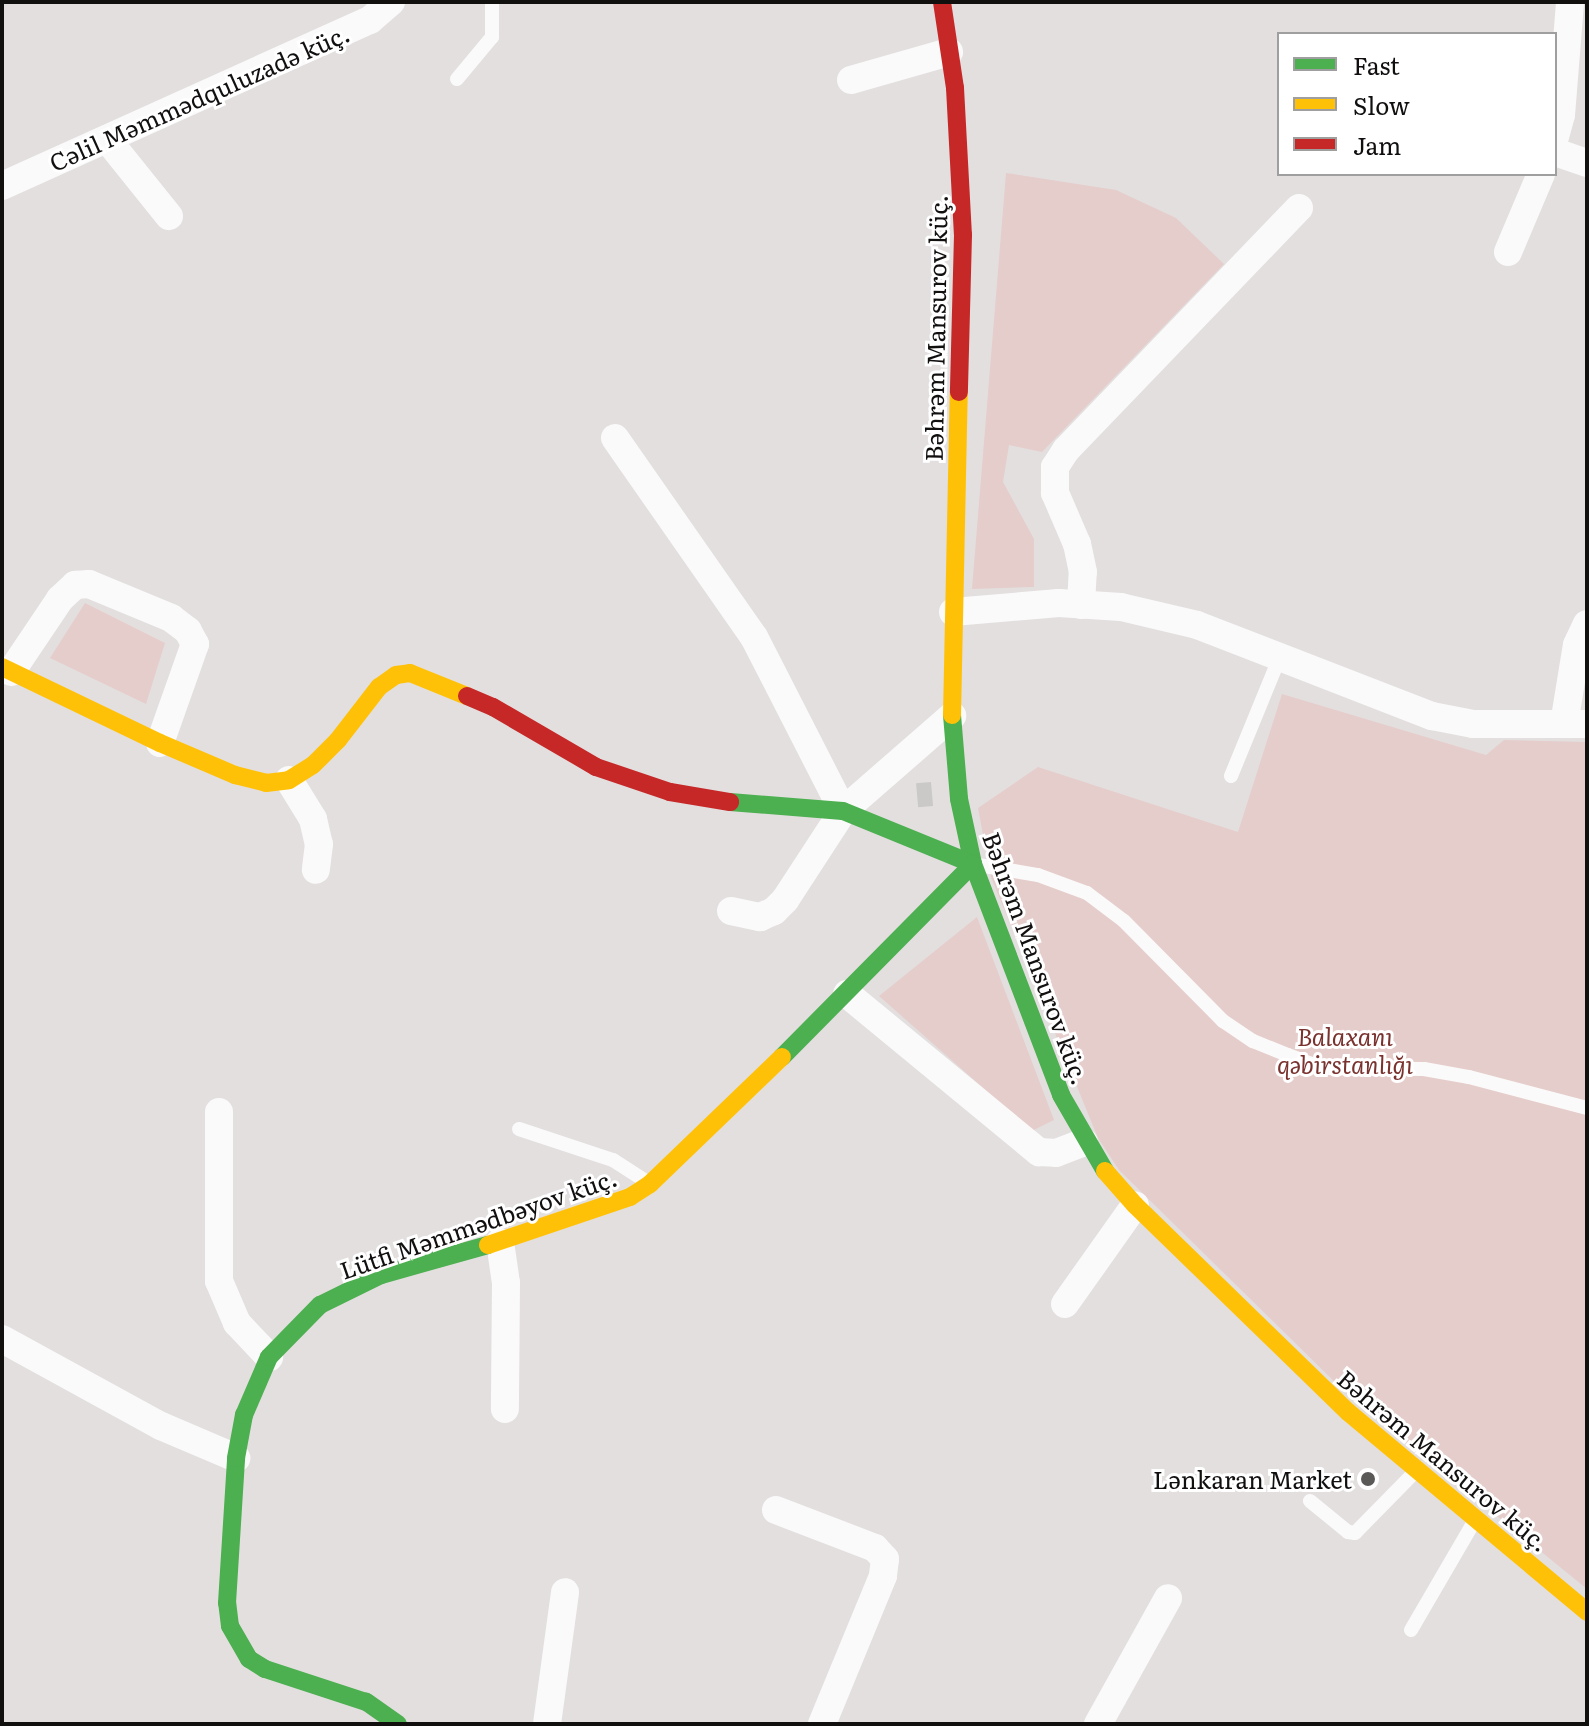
<!DOCTYPE html>
<html>
<head>
<meta charset="utf-8">
<style>
  body { margin:0 }
  #map { position:relative; width:1589px; height:1726px; overflow:hidden; background:#e3dfdf; font-family:Literata,serif }
  div>[style] { position:absolute }
  [style*='--x'] { left:calc(var(--x)*1px); top:calc(var(--y)*1px); width:calc(var(--w)*1px); rotate:calc(var(--a)*1deg) }
  .green>* { inset:0; background:#e5cdcb }
  .building>* { inset:0; background:#cbc8c8; transform-origin:0 0 }
  .lane>* { height:14px; margin:-7px; padding:0 7px; transform-origin:7px; border-radius:7px; background:#fbfafa }
  .street>* { height:28px; margin:-14px; padding:0 14px; transform-origin:14px; border-radius:14px; background:#fbfafa }
  .fast>* { height:18px; margin:-9px; padding:0 9px; transform-origin:9px; border-radius:9px; background:#4caf50 }
  .slow>* { height:18px; margin:-9px; padding:0 9px; transform-origin:9px; border-radius:9px; background:#ffc107 }
  .jam>* { height:18px; margin:-9px; padding:0 9px; transform-origin:9px; border-radius:9px; background:#c62828 }
  .dots>* { width:22px; height:22px; translate:-50% -50%; box-sizing:border-box; border:4px solid #fff; border-radius:50% }
  span { translate:-50% -50%; white-space:nowrap; text-align:center; line-height:1.15; -webkit-text-stroke:6px #fff; paint-order:stroke }
  .street-label { font-size:24px; color:#120f0f }
  .park-label { font-size:24px; color:#79322e; font-style:italic }
  .poi-label { font-size:24px; color:#120f0f }
  .right { translate:-100% -50%; text-align:right }
  .frame { position:absolute; inset:0; border:4px solid #120f0f; pointer-events:none }
  .legend { position:absolute; left:1277px; top:32px; width:280px; height:144px; box-sizing:border-box; background:#fff; border:2px solid #a09f9f; margin:0; padding:10px 14px; list-style:none; font-size:24px; color:#120f0f }
  .legend li { display:flex; align-items:center; gap:16px; height:40px }
  .legend b { width:40px; border:2px solid #a09f9f }
</style>
</head>
<body>
<div id="map">
  <div class="green">
    <i style="clip-path:polygon(1006px 173px,1116px 190px,1176px 218px,1224px 264px,1042px 452px,1009px 445px,1003px 482px,1034px 539px,1034px 587px,972px 589px)"></i>
    <i style="clip-path:polygon(85px 603px,165px 643px,146px 704px,50px 658px)"></i>
    <i style="clip-path:polygon(1282px 694px,1486px 755px,1504px 740px,1587px 742px,1587px 1589px,1348px 1395px,1119px 1170px,1098px 1138px,991px 877px,978px 808px,1038px 767px,1238px 832px)"></i>
    <i style="clip-path:polygon(977px 917px,1054px 1120px,1032px 1131px,879px 996px)"></i>
  </div>
  <div class="building">
    <i style="left:931px;top:782px;width:24px;height:15px;rotate:85deg"></i>
  </div>
  <div class="lane">
    <i style="--x:457;--y:79;--w:55;--a:-50.2"></i>
    <i style="--x:492;--y:37;--w:35;--a:-90"></i>
    <i style="--x:1231;--y:776;--w:126;--a:-67.7"></i>
    <i style="--x:978;--y:865;--w:61;--a:9.5"></i>
    <i style="--x:1038;--y:875;--w:52;--a:20.2"></i>
    <i style="--x:1087;--y:893;--w:46;--a:37.1"></i>
    <i style="--x:1124;--y:921;--w:141;--a:45.3"></i>
    <i style="--x:1223;--y:1021;--w:36;--a:34"></i>
    <i style="--x:1253;--y:1041;--w:38;--a:22"></i>
    <i style="--x:1288;--y:1055;--w:36;--a:21"></i>
    <i style="--x:1322;--y:1068;--w:102;--a:0.6"></i>
    <i style="--x:1424;--y:1069;--w:46;--a:10.1"></i>
    <i style="--x:1469;--y:1077;--w:122;--a:14.7"></i>
    <i style="--x:519;--y:1129;--w:99;--a:18.3"></i>
    <i style="--x:613;--y:1160;--w:40;--a:32.9"></i>
    <i style="--x:1310;--y:1501;--w:49;--a:39.2"></i>
    <i style="--x:1348;--y:1532;--w:7;--a:8"></i>
    <i style="--x:1355;--y:1533;--w:87;--a:-45.5"></i>
    <i style="--x:1411;--y:1630;--w:127;--a:-59.8"></i>
  </div>
  <div class="street">
    <i style="--x:851;--y:80;--w:102;--a:-15.9"></i>
    <i style="--x:1555;--y:137;--w:23;--a:-75"></i>
    <i style="--x:1561;--y:115;--w:113;--a:-85.4"></i>
    <i style="--x:107;--y:139;--w:99;--a:51.2"></i>
    <i style="--x:1555;--y:152;--w:34;--a:19"></i>
    <i style="--x:2;--y:186;--w:404;--a:-24.3"></i>
    <i style="--x:370;--y:20;--w:28;--a:-41"></i>
    <i style="--x:1508;--y:252;--w:85;--a:-67.1"></i>
    <i style="--x:615;--y:438;--w:243;--a:55.1"></i>
    <i style="--x:754;--y:637;--w:195;--a:62.9"></i>
    <i style="--x:1081;--y:605;--w:33;--a:-87"></i>
    <i style="--x:1083;--y:572;--w:29;--a:-102"></i>
    <i style="--x:1077;--y:544;--w:56;--a:-113.3"></i>
    <i style="--x:1055;--y:493;--w:26;--a:-90"></i>
    <i style="--x:1055;--y:467;--w:20;--a:-57"></i>
    <i style="--x:1066;--y:450;--w:336;--a:-46.1"></i>
    <i style="--x:953;--y:612;--w:106;--a:-4.9"></i>
    <i style="--x:1059;--y:603;--w:62;--a:3.7"></i>
    <i style="--x:1121;--y:607;--w:78;--a:13.3"></i>
    <i style="--x:1197;--y:625;--w:252;--a:21.2"></i>
    <i style="--x:1432;--y:716;--w:42;--a:11"></i>
    <i style="--x:1473;--y:724;--w:114;--a:0"></i>
    <i style="--x:11;--y:672;--w:88;--a:-56.1"></i>
    <i style="--x:60;--y:599;--w:21;--a:-43"></i>
    <i style="--x:75;--y:585;--w:14;--a:-4"></i>
    <i style="--x:89;--y:584;--w:89;--a:22.5"></i>
    <i style="--x:171;--y:618;--w:21;--a:37"></i>
    <i style="--x:188;--y:631;--w:15;--a:62"></i>
    <i style="--x:195;--y:644;--w:105;--a:109.5"></i>
    <i style="--x:1564;--y:724;--w:80;--a:-80.7"></i>
    <i style="--x:1577;--y:645;--w:23;--a:-65"></i>
    <i style="--x:289;--y:780;--w:46;--a:58.4"></i>
    <i style="--x:313;--y:819;--w:26;--a:77"></i>
    <i style="--x:319;--y:844;--w:26;--a:97"></i>
    <i style="--x:731;--y:911;--w:30;--a:12"></i>
    <i style="--x:760;--y:917;--w:15;--a:-23"></i>
    <i style="--x:774;--y:911;--w:16;--a:-45"></i>
    <i style="--x:785;--y:900;--w:106;--a:-56.9"></i>
    <i style="--x:843;--y:811;--w:145;--a:-41.1"></i>
    <i style="--x:847;--y:994;--w:249;--a:39.5"></i>
    <i style="--x:1039;--y:1152;--w:17;--a:3"></i>
    <i style="--x:1056;--y:1153;--w:30;--a:-21"></i>
    <i style="--x:219;--y:1112;--w:169;--a:90"></i>
    <i style="--x:219;--y:1281;--w:46;--a:66.8"></i>
    <i style="--x:237;--y:1323;--w:47;--a:46.7"></i>
    <i style="--x:500;--y:1242;--w:41;--a:81.7"></i>
    <i style="--x:506;--y:1283;--w:126;--a:90.5"></i>
    <i style="--x:1065;--y:1304;--w:121;--a:-54.7"></i>
    <i style="--x:2;--y:1339;--w:181;--a:28.7"></i>
    <i style="--x:161;--y:1426;--w:82;--a:23.1"></i>
    <i style="--x:776;--y:1510;--w:106;--a:21"></i>
    <i style="--x:875;--y:1548;--w:15;--a:48"></i>
    <i style="--x:885;--y:1559;--w:17;--a:97"></i>
    <i style="--x:883;--y:1576;--w:160;--a:112.4"></i>
    <i style="--x:547;--y:1724;--w:133;--a:-82.2"></i>
    <i style="--x:1098;--y:1724;--w:144;--a:-60.9"></i>
  </div>
  <div class="fast">
    <i style="--x:952;--y:715;--w:84;--a:85.2"></i>
    <i style="--x:959;--y:799;--w:66;--a:77.8"></i>
    <i style="--x:973;--y:864;--w:247;--a:69.1"></i>
    <i style="--x:1061;--y:1095;--w:88;--a:59.9"></i>
    <i style="--x:730;--y:802;--w:113;--a:4.6"></i>
    <i style="--x:843;--y:811;--w:140;--a:22.2"></i>
    <i style="--x:973;--y:864;--w:272;--a:134.7"></i>
    <i style="--x:398;--y:1724;--w:39;--a:-145"></i>
    <i style="--x:366;--y:1702;--w:106;--a:-161.9"></i>
    <i style="--x:265;--y:1669;--w:19;--a:-148"></i>
    <i style="--x:249;--y:1659;--w:38;--a:-120"></i>
    <i style="--x:230;--y:1626;--w:23;--a:-97"></i>
    <i style="--x:227;--y:1603;--w:145;--a:-86.4"></i>
    <i style="--x:236;--y:1458;--w:44;--a:-79.5"></i>
    <i style="--x:244;--y:1415;--w:63;--a:-66.7"></i>
    <i style="--x:269;--y:1357;--w:73;--a:-45.6"></i>
    <i style="--x:320;--y:1305;--w:68;--a:-26.2"></i>
    <i style="--x:381;--y:1275;--w:111;--a:-15.7"></i>
  </div>
  <div class="slow">
    <i style="--x:2;--y:667;--w:175;--a:25.7"></i>
    <i style="--x:160;--y:743;--w:82;--a:23.1"></i>
    <i style="--x:235;--y:775;--w:32;--a:14"></i>
    <i style="--x:266;--y:783;--w:23;--a:-7"></i>
    <i style="--x:289;--y:780;--w:28;--a:-32"></i>
    <i style="--x:313;--y:765;--w:35;--a:-45"></i>
    <i style="--x:338;--y:740;--w:67;--a:-52.3"></i>
    <i style="--x:379;--y:687;--w:21;--a:-35"></i>
    <i style="--x:396;--y:675;--w:14;--a:-8"></i>
    <i style="--x:410;--y:673;--w:61;--a:22"></i>
    <i style="--x:952;--y:715;--w:323;--a:-88.8"></i>
    <i style="--x:1105;--y:1171;--w:45;--a:48.6"></i>
    <i style="--x:1135;--y:1205;--w:297;--a:44.2"></i>
    <i style="--x:1348;--y:1412;--w:312;--a:39.9"></i>
    <i style="--x:488;--y:1245;--w:150;--a:-18.7"></i>
    <i style="--x:630;--y:1197;--w:24;--a:-33"></i>
    <i style="--x:650;--y:1184;--w:183;--a:-43.9"></i>
  </div>
  <div class="jam">
    <i style="--x:942;--y:2;--w:87;--a:81.4"></i>
    <i style="--x:955;--y:88;--w:147;--a:86.9"></i>
    <i style="--x:963;--y:235;--w:157;--a:91.5"></i>
    <i style="--x:467;--y:696;--w:28;--a:23"></i>
    <i style="--x:493;--y:707;--w:119;--a:30.2"></i>
    <i style="--x:596;--y:767;--w:78;--a:18.7"></i>
    <i style="--x:670;--y:792;--w:61;--a:9.5"></i>
  </div>
  <div class="dots">
    <i style="left:1368px;top:1479px;background:#5b5858"></i>
  </div>
  <div class="street-label">
    <span style="left:199px;top:97px;rotate:-24deg">Cəlil Məmmədquluzadə küç.</span>
    <span style="left:935px;top:328px;rotate:-89deg">Bəhrəm Mansurov küç.</span>
    <span style="left:1037px;top:958px;rotate:70deg">Bəhrəm Mansurov küç.</span>
    <span style="left:478px;top:1223px;rotate:-19deg">Lütfi Məmmədbəyov küç.</span>
    <span style="left:1444px;top:1460px;rotate:40deg">Bəhrəm Mansurov küç.</span>
  </div>
  <div class="park-label">
    <span style="left:1345px;top:1050px">Balaxanı<br>qəbirstanlığı</span>
  </div>
  <div class="poi-label">
    <span class="right" style="left:1352px;top:1479px">Lənkaran Market</span>
  </div>
  <div class="frame"></div>
  <ul class="legend">
  <li><b style="height:10px;background:#4caf50"></b>Fast</li>
  <li><b style="height:10px;background:#ffc107"></b>Slow</li>
  <li><b style="height:10px;background:#c62828"></b>Jam</li>
  </ul>
</div>
</body>
</html>
